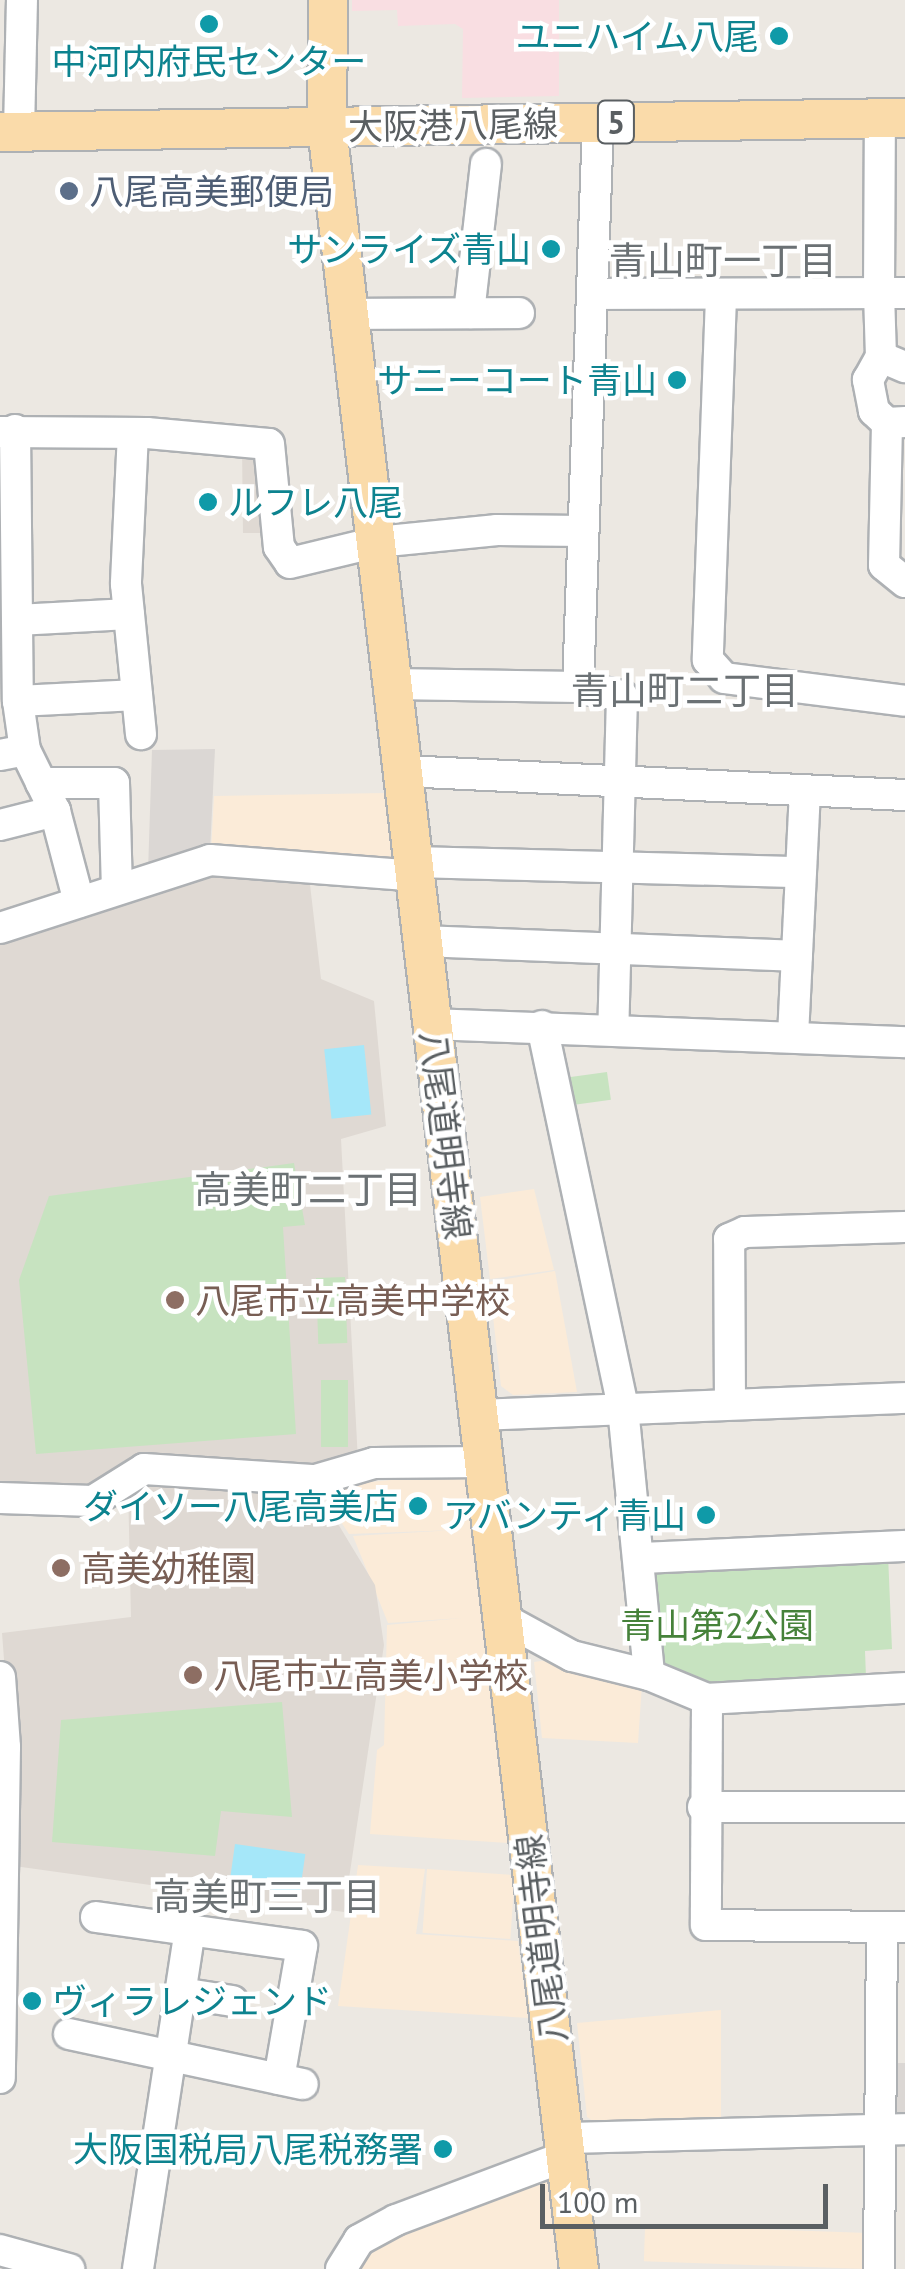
<!DOCTYPE html>
<html>
<head>
<meta charset="utf-8">
<style>
  body { margin:0 }
  #map { position:relative; width:905px; height:2269px; overflow:hidden; background:#ece8e2; font-family:"PT Sans","Noto Sans JP",sans-serif }
  div>[style] { position:absolute }
  [style*='--x'] { left:calc(var(--x)*1px); top:calc(var(--y)*1px); width:calc(var(--w)*1px); rotate:calc(var(--a)*1deg) }
  .commercial>* { inset:0; background:#fbebd8; transform-origin:0 0 }
  .industrial>* { inset:0; background:#dbd7d4; transform-origin:0 0 }
  .education>* { inset:0; background:#dfd9d3 }
  .medical>* { inset:0; background:#f9dee2 }
  .green>* { inset:0; background:#c7e3c0; transform-origin:0 0 }
  .water>* { inset:0; background:#a5e7f9; transform-origin:0 0 }
  .roads { filter:drop-shadow(2px 0 #aeb1b4) drop-shadow(-2px 0 #aeb1b4) drop-shadow(0 2px #aeb1b4) drop-shadow(0 -2px #aeb1b4) }
  .minor>* { height:30px; margin:-15px; padding:0 15px; transform-origin:15px; border-radius:15px; background:#fff }
  .major>* { height:38px; margin:-19px; padding:0 19px; transform-origin:19px; border-radius:19px; background:#fadbaa }
  .dots>* { width:28px; height:28px; translate:-50% -50%; box-sizing:border-box; border:5px solid #fff; border-radius:50% }
  span { translate:-50% -50%; white-space:nowrap; text-align:center; line-height:1.15; -webkit-text-stroke:9px #fff; paint-order:stroke }
  .shield-label span { padding:2px 8px; background:#fff; border:2px solid; border-radius:8px; -webkit-text-stroke-width:0 }
  .shield-label { font-size:32px; color:#5a5f62; font-weight:700 }
  .culture-label { font-size:35px; color:#0d838f }
  .right { translate:-100% -50%; text-align:right }
  .left { translate:0 -50%; text-align:left }
  .street-label { font-size:35px; color:#5a5f62 }
  .service-label { font-size:35px; color:#4e5e75 }
  .education-label { font-size:35px; color:#785e54 }
  .park-label { font-size:35px; color:#46823a }
  .neighbourhood-label { font-size:38px; color:#6b7174 }
  .scale { position:absolute; left:540px; top:2184px; width:288px; height:45px; box-sizing:border-box; border:5px solid #5a5f62; border-top:0; padding-left:12px; font-size:30px; line-height:35px; white-space:nowrap; color:#5a5f62; -webkit-text-stroke:8px #fff; paint-order:stroke }
</style>
</head>
<body>
<div id="map">
  <div class="commercial">
    <i style="clip-path:polygon(385px 793px,393px 859px,386px 865px,211px 852px,214px 796px)"></i>
    <i style="clip-path:polygon(534px 1189px,554px 1270px,490px 1279px,480px 1197px)"></i>
    <i style="clip-path:polygon(555px 1271px,577px 1392px,513px 1395px,501px 1386px,489px 1282px)"></i>
    <i style="clip-path:polygon(464px 1473px,508px 1843px,370px 1834px,377px 1750px,384px 1745px,387px 1625px,462px 1618px,388px 1623px,353px 1536px,455px 1530px,349px 1534px,318px 1487px)"></i>
    <i style="clip-path:polygon(555px 1659px,642px 1684px,638px 1743px,542px 1738px,534px 1662px)"></i>
    <i style="clip-path:polygon(358px 1865px,425px 1869px,416px 1934px,518px 1941px,528px 2018px,338px 2006px)"></i>
    <i style="left:427px;top:1869px;width:88px;height:64px;rotate:4deg"></i>
    <i style="clip-path:polygon(721px 2010px,721px 2124px,598px 2125px,587px 2117px,577px 2023px)"></i>
    <i style="clip-path:polygon(548px 2172px,559px 2269px,349px 2269px,369px 2241px)"></i>
    <i style="left:868px;top:2233px;width:36px;height:223px;rotate:92deg"></i>
  </div>
  <div class="industrial">
    <i style="clip-path:polygon(215px 749px,210px 852px,148px 872px,152px 750px)"></i>
    <i style="left:892px;top:2063px;width:13px;height:53px"></i>
  </div>
  <div class="education">
    <i style="clip-path:polygon(242px 447px,261px 447px,268px 533px,243px 533px)"></i>
    <i style="clip-path:polygon(202px 870px,309px 876px,321px 979px,374px 1001px,386px 1126px,341px 1139px,358px 1461px,307px 1473px,143px 1462px,91px 1496px,0 1492px,0 940px)"></i>
    <i style="clip-path:polygon(145px 1477px,315px 1486px,375px 1585px,384px 1645px,344px 1912px,7px 1865px,10px 1738px,2px 1633px,131px 1617px,128px 1486px)"></i>
  </div>
  <div class="medical">
    <i style="clip-path:polygon(352px 0,559px 0,559px 96px,462px 98px,463px 29px,455px 24px,398px 26px,397px 10px,352px 11px)"></i>
  </div>
  <div class="green">
    <i style="left:607px;top:1072px;width:28px;height:44px;rotate:82deg"></i>
    <i style="clip-path:polygon(294px 1163px,305px 1225px,283px 1227px,296px 1434px,36px 1454px,19px 1280px,49px 1196px)"></i>
    <i style="left:345px;top:1277px;width:66px;height:29px;rotate:88deg"></i>
    <i style="left:321px;top:1380px;width:27px;height:67px"></i>
    <i style="clip-path:polygon(888px 1555px,892px 1649px,865px 1651px,866px 1677px,708px 1687px,663px 1671px,654px 1576px,663px 1566px)"></i>
    <i style="clip-path:polygon(282px 1702px,292px 1817px,221px 1811px,215px 1856px,52px 1842px,61px 1720px)"></i>
  </div>
  <div class="water">
    <i style="left:364px;top:1045px;width:70px;height:40px;rotate:84deg"></i>
    <i style="left:235px;top:1844px;width:71px;height:40px;rotate:8deg"></i>
  </div>
  <div class="roads">
    <div class="minor">
      <i style="--x:19;--y:131;--w:131;--a:-88.7"></i>
      <i style="--x:592;--y:294;--w:287;--a:-0.2"></i>
      <i style="--x:879;--y:293;--w:174;--a:-89.7"></i>
      <i style="--x:721;--y:297;--w:363;--a:92.1"></i>
      <i style="--x:708;--y:660;--w:24;--a:48"></i>
      <i style="--x:724;--y:678;--w:182;--a:7.2"></i>
      <i style="--x:469;--y:313;--w:150;--a:-83.5"></i>
      <i style="--x:350;--y:314;--w:169;--a:-0.3"></i>
      <i style="--x:881;--y:357;--w:64;--a:-91.8"></i>
      <i style="--x:879;--y:293;--w:26;--a:0"></i>
      <i style="--x:905;--y:422;--w:18;--a:177"></i>
      <i style="--x:887;--y:423;--w:18;--a:-137"></i>
      <i style="--x:874;--y:411;--w:32;--a:-101"></i>
      <i style="--x:868;--y:380;--w:26;--a:-61"></i>
      <i style="--x:881;--y:357;--w:26;--a:23"></i>
      <i style="--x:887;--y:423;--w:142;--a:91.2"></i>
      <i style="--x:884;--y:565;--w:27;--a:39"></i>
      <i style="--x:15;--y:430;--w:271;--a:89.4"></i>
      <i style="--x:18;--y:701;--w:49;--a:81.9"></i>
      <i style="--x:0;--y:432;--w:147;--a:0.4"></i>
      <i style="--x:147;--y:433;--w:122;--a:5.2"></i>
      <i style="--x:269;--y:444;--w:103;--a:84.5"></i>
      <i style="--x:279;--y:547;--w:19;--a:55"></i>
      <i style="--x:290;--y:563;--w:89;--a:-13.6"></i>
      <i style="--x:377;--y:542;--w:121;--a:-5.7"></i>
      <i style="--x:497;--y:530;--w:86;--a:0.7"></i>
      <i style="--x:133;--y:433;--w:151;--a:92.7"></i>
      <i style="--x:126;--y:584;--w:151;--a:84.3"></i>
      <i style="--x:17;--y:620;--w:112;--a:-3.1"></i>
      <i style="--x:392;--y:684;--w:186;--a:0.9"></i>
      <i style="--x:578;--y:687;--w:45;--a:11.6"></i>
      <i style="--x:622;--y:696;--w:333;--a:91.5"></i>
      <i style="--x:578;--y:687;--w:564;--a:-87.97"></i>
      <i style="--x:18;--y:701;--w:119;--a:-2.9"></i>
      <i style="--x:0;--y:755;--w:25;--a:-11"></i>
      <i style="--x:25;--y:750;--w:68;--a:63.8"></i>
      <i style="--x:55;--y:811;--w:94;--a:75.2"></i>
      <i style="--x:403;--y:771;--w:503;--a:2.74"></i>
      <i style="--x:41;--y:783;--w:73;--a:0"></i>
      <i style="--x:114;--y:783;--w:106;--a:88.4"></i>
      <i style="--x:0;--y:825;--w:57;--a:-14.3"></i>
      <i style="--x:414;--y:862;--w:387;--a:1.5"></i>
      <i style="--x:0;--y:928;--w:221;--a:-17.9"></i>
      <i style="--x:210;--y:860;--w:207;--a:4.4"></i>
      <i style="--x:424;--y:941;--w:373;--a:2.3"></i>
      <i style="--x:432;--y:1024;--w:473;--a:2.2"></i>
      <i style="--x:542;--y:1026;--w:390;--a:78"></i>
      <i style="--x:623;--y:1408;--w:268;--a:84.4"></i>
      <i style="--x:793;--y:1036;--w:246;--a:-87.2"></i>
      <i style="--x:730;--y:1404;--w:165;--a:-90.3"></i>
      <i style="--x:729;--y:1239;--w:17;--a:-24"></i>
      <i style="--x:745;--y:1232;--w:160;--a:-1.8"></i>
      <i style="--x:481;--y:1415;--w:424;--a:-2.3"></i>
      <i style="--x:0;--y:1498;--w:93;--a:1.8"></i>
      <i style="--x:93;--y:1501;--w:60;--a:-32.1"></i>
      <i style="--x:144;--y:1469;--w:172;--a:3.7"></i>
      <i style="--x:316;--y:1480;--w:60;--a:-16.3"></i>
      <i style="--x:374;--y:1463;--w:112;--a:-0.5"></i>
      <i style="--x:641;--y:1558;--w:264;--a:-2.6"></i>
      <i style="--x:504;--y:1619;--w:77;--a:28.6"></i>
      <i style="--x:572;--y:1656;--w:79;--a:13.9"></i>
      <i style="--x:649;--y:1675;--w:63;--a:22.5"></i>
      <i style="--x:707;--y:1699;--w:198;--a:-3.2"></i>
      <i style="--x:0;--y:1677;--w:70;--a:85.9"></i>
      <i style="--x:5;--y:1747;--w:331;--a:90.9"></i>
      <i style="--x:707;--y:1699;--w:226;--a:90.3"></i>
      <i style="--x:706;--y:1925;--w:199;--a:0.6"></i>
      <i style="--x:703;--y:1807;--w:202;--a:0"></i>
      <i style="--x:96;--y:1917;--w:208;--a:8"></i>
      <i style="--x:302;--y:1946;--w:135;--a:99.8"></i>
      <i style="--x:181;--y:1993;--w:52;--a:8.9"></i>
      <i style="--x:69;--y:2034;--w:239;--a:12.1"></i>
      <i style="--x:565;--y:2138;--w:340;--a:-1.5"></i>
      <i style="--x:0;--y:2250;--w:72;--a:15.4"></i>
      <i style="--x:138;--y:2269;--w:342;--a:-81.3"></i>
      <i style="--x:341;--y:2269;--w:34;--a:-58"></i>
      <i style="--x:359;--y:2240;--w:42;--a:-28.4"></i>
      <i style="--x:396;--y:2220;--w:182;--a:-20.6"></i>
      <i style="--x:879;--y:2269;--w:342;--a:-89.5"></i>
    </div>
    <div class="major">
      <i style="--x:328;--y:0;--w:128;--a:90.4"></i>
      <i style="--x:327;--y:128;--w:2156;--a:83.29"></i>
      <i style="--x:0;--y:132;--w:905;--a:-0.89"></i>
    </div>
  </div>
  <div class="dots">
    <i style="left:209px;top:24px;background:#0f9aa8"></i>
    <i style="left:779px;top:36px;background:#0f9aa8"></i>
    <i style="left:69px;top:191px;background:#5c6f8a"></i>
    <i style="left:551px;top:249px;background:#0f9aa8"></i>
    <i style="left:677px;top:380px;background:#0f9aa8"></i>
    <i style="left:208px;top:502px;background:#0f9aa8"></i>
    <i style="left:175px;top:1300px;background:#8d6e63"></i>
    <i style="left:418px;top:1506px;background:#0f9aa8"></i>
    <i style="left:706px;top:1515px;background:#0f9aa8"></i>
    <i style="left:61px;top:1568px;background:#8d6e63"></i>
    <i style="left:193px;top:1675px;background:#8d6e63"></i>
    <i style="left:32px;top:2001px;background:#0f9aa8"></i>
    <i style="left:443px;top:2149px;background:#0f9aa8"></i>
  </div>
  <div class="shield-label">
    <span style="left:616px;top:122px">5</span>
  </div>
  <div class="culture-label">
    <span class="right" style="left:759px;top:36px">ユニハイム八尾</span>
    <span style="left:209px;top:61px">中河内府民センター</span>
    <span class="right" style="left:531px;top:249px">サンライズ青山</span>
    <span class="right" style="left:657px;top:380px">サニーコート青山</span>
    <span class="left" style="left:228px;top:502px">ルフレ八尾</span>
    <span class="right" style="left:398px;top:1506px">ダイソー八尾高美店</span>
    <span class="right" style="left:686px;top:1515px">アバンティ青山</span>
    <span class="left" style="left:52px;top:2001px">ヴィラレジェンド</span>
    <span class="right" style="left:423px;top:2149px">大阪国税局八尾税務署</span>
  </div>
  <div class="street-label">
    <span style="left:453px;top:125px;rotate:-1deg">大阪港八尾線</span>
    <span style="left:446px;top:1135px;rotate:83deg">八尾道明寺線</span>
    <span style="left:541px;top:1939px;rotate:-97deg">八尾道明寺線</span>
  </div>
  <div class="service-label">
    <span class="left" style="left:89px;top:191px">八尾高美郵便局</span>
  </div>
  <div class="education-label">
    <span class="left" style="left:195px;top:1300px">八尾市立高美中学校</span>
    <span class="left" style="left:81px;top:1568px">高美幼稚園</span>
    <span class="left" style="left:213px;top:1675px">八尾市立高美小学校</span>
  </div>
  <div class="park-label">
    <span style="left:717px;top:1625px">青山第2公園</span>
  </div>
  <div class="neighbourhood-label">
    <span style="left:723px;top:260px">青山町一丁目</span>
    <span style="left:685px;top:690px">青山町二丁目</span>
    <span style="left:308px;top:1189px">高美町二丁目</span>
    <span style="left:267px;top:1896px">高美町三丁目</span>
  </div>
  <div class="scale">100 m</div>
</div>
</body>
</html>
